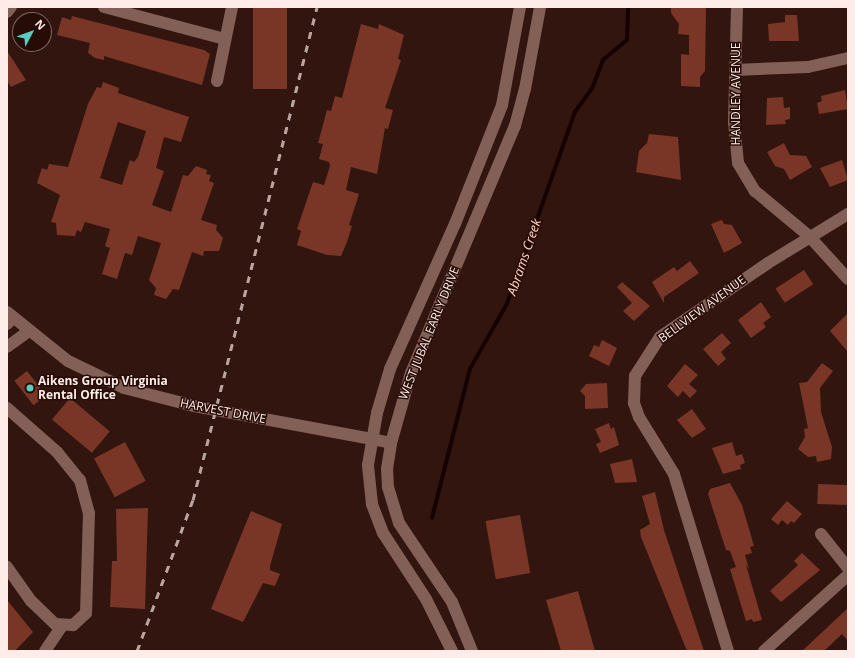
<!DOCTYPE html>
<html>
<head>
<meta charset="utf-8">
<style>
  body { margin:0 }
  #map { position:relative; width:855px; height:658px; overflow:hidden; background:#32150f; font-family:"Open Sans",sans-serif }
  div>[style] { position:absolute }
  [style*='--x'] { left:calc(var(--x)*1px); top:calc(var(--y)*1px); width:calc(var(--w)*1px); rotate:calc(var(--a)*1deg) }
  .stream>* { height:3.5px; margin:-1.75px; padding:0 1.75px; transform-origin:1.75px; border-radius:1.75px; background:#160000 }
  .building>* { inset:0; background:#793626; transform-origin:0 0 }
  .street>* { height:12px; margin:-6px; padding:0 6px; transform-origin:6px; border-radius:6px; background:#836057 }
  .secondary>* { height:12px; margin:-6px; padding:0 6px; transform-origin:6px; border-radius:6px; background:#836057 }
  .rail>* { height:3px; margin-top:-1.5px; transform-origin:0; background:repeating-linear-gradient(90deg,#baa5a1 0 7px,transparent 0 14px) }
  .dots>* { width:11px; height:11px; translate:-50% -50%; box-sizing:border-box; border:2px solid #270c06; border-radius:50% }
  span { translate:-50% -50%; white-space:nowrap; text-align:center; line-height:1.15; -webkit-text-stroke:3px #270c06; paint-order:stroke }
  .street-label { font-size:12px; color:#fdece8 }
  .poi-label { font-size:12px; color:#fdece8; font-weight:700 }
  .left { translate:0 -50%; text-align:left }
  .water-label { font-size:13px; color:#fcd1c6; font-style:italic }
  .frame { position:absolute; inset:0; border:8px solid #fdece8; pointer-events:none }
  .north { position:absolute; left:12px; top:12px; width:40px; height:40px; box-sizing:border-box; background:#270c06; border:1px solid #7d6660; border-radius:50%; rotate:49deg; font-size:11px; font-weight:700; line-height:16px; text-align:center; color:#fdece8 }
  .north::after { content:''; display:block; margin:auto; width:14px; height:18px; background:#58cec0; clip-path:polygon(50% 0,100% 100%,50% 72%,0 100%) }
</style>
</head>
<body>
<div id="map">
  <div class="stream">
    <i style="--x:432;--y:518;--w:154;--a:-75.7"></i>
    <i style="--x:470;--y:369;--w:75;--a:-60.4"></i>
    <i style="--x:507;--y:304;--w:204;--a:-70.5"></i>
    <i style="--x:575;--y:112;--w:29;--a:-54"></i>
    <i style="--x:592;--y:89;--w:31;--a:-69"></i>
    <i style="--x:603;--y:60;--w:31;--a:-40"></i>
    <i style="--x:627;--y:40;--w:33;--a:-88"></i>
  </div>
  <div class="building">
    <i style="left:253px;top:7px;width:34px;height:82px"></i>
    <i style="clip-path:polygon(671px 7px,706px 7px,705px 71px,700px 77px,700px 87px,681px 86px,681px 54px,689px 55px,689px 35px,678px 34px,679px 24px,671px 13px)"></i>
    <i style="clip-path:polygon(785px 15px,797px 15px,799px 41px,769px 41px,768px 24px,785px 22px)"></i>
    <i style="clip-path:polygon(72px 16px,204px 50px,210px 54px,202px 85px,104px 56px,104px 60px,95px 58px,88px 53px,90px 43px,57px 35px,62px 17px,71px 20px)"></i>
    <i style="clip-path:polygon(361px 24px,378px 29px,379px 24px,404px 35px,398px 59px,401px 60px,385px 108px,393px 110px,388px 129px,385px 128px,377px 174px,351px 167px,346px 190px,359px 194px,349px 225px,352px 226px,347px 242px,341px 256px,327px 255px,297px 245px,301px 231px,297px 229px,313px 182px,324px 185px,330px 166px,329px 162px,319px 159px,323px 144px,318px 143px,327px 110px,331px 111px,335px 96px,342px 98px)"></i>
    <i style="clip-path:polygon(7px 51px,26px 80px,11px 87px,7px 81px)"></i>
    <i style="clip-path:polygon(evenodd,103px 82px,119px 88px,118px 93px,189px 117px,181px 142px,164px 137px,156px 168px,164px 171px,152px 205px,171px 212px,183px 175px,188px 176px,196px 166px,207px 170px,206px 174px,211px 175px,209px 181px,214px 183px,201px 220px,217px 225px,216px 230px,223px 238px,219px 251px,204px 251px,203px 256px,192px 252px,179px 290px,173px 289px,166px 299px,154px 295px,156px 288px,149px 280px,161px 243px,138px 236px,132px 255px,125px 253px,117px 279px,102px 274px,110px 248px,105px 246px,110px 229px,85px 222px,81px 232px,77px 230px,75px 236px,57px 235px,56px 223px,51px 222px,60px 195px,37px 183px,42px 168px,47px 170px,49px 164px,68px 167px,88px 104px,97px 87px,101px 88px,103px 82px,118px 122px,146px 131px,138px 157px,134px 162px,130px 160px,122px 185px,100px 178px,118px 122px)"></i>
    <i style="clip-path:polygon(845px 90px,848px 109px,819px 114px,817px 103px,822px 101px,821px 96px)"></i>
    <i style="clip-path:polygon(783px 97px,784px 108px,790px 107px,790px 119px,785px 120px,786px 124px,766px 125px,767px 98px)"></i>
    <i style="clip-path:polygon(649px 134px,678px 137px,681px 180px,636px 172px,639px 151px,647px 143px)"></i>
    <i style="clip-path:polygon(784px 143px,790px 155px,806px 156px,812px 167px,790px 180px,784px 169px,775px 166px,767px 152px)"></i>
    <i style="clip-path:polygon(842px 160px,848px 180px,830px 187px,820px 168px)"></i>
    <i style="clip-path:polygon(722px 220px,724px 224px,732px 225px,742px 243px,724px 253px,711px 224px)"></i>
    <i style="clip-path:polygon(690px 261px,699px 273px,664px 297px,664px 303px,652px 282px,674px 267px,677px 271px)"></i>
    <i style="left:804px;top:270px;width:17px;height:34px;rotate:57deg"></i>
    <i style="clip-path:polygon(622px 282px,650px 306px,634px 321px,623px 311px,632px 303px,617px 287px)"></i>
    <i style="clip-path:polygon(761px 302px,771px 317px,763px 323px,766px 327px,751px 338px,738px 320px)"></i>
    <i style="clip-path:polygon(848px 313px,848px 352px,830px 331px)"></i>
    <i style="clip-path:polygon(722px 333px,731px 343px,721px 352px,726px 359px,718px 366px,703px 349px)"></i>
    <i style="clip-path:polygon(602px 340px,617px 348px,609px 366px,589px 356px,594px 345px,599px 347px)"></i>
    <i style="clip-path:polygon(822px 363px,833px 371px,820px 388px,821px 412px,832px 447px,831px 459px,817px 462px,816px 456px,808px 457px,798px 449px,805px 437px,804px 429px,808px 428px,799px 383px,807px 382px)"></i>
    <i style="clip-path:polygon(685px 364px,698px 375px,689px 384px,697px 391px,690px 398px,683px 391px,678px 397px,667px 386px)"></i>
    <i style="left:27px;top:371px;width:31px;height:16px;rotate:52deg"></i>
    <i style="clip-path:polygon(607px 383px,608px 408px,585px 409px,585px 396px,580px 391px,586px 384px)"></i>
    <i style="left:70px;top:398px;width:52px;height:28px;rotate:40deg"></i>
    <i style="clip-path:polygon(692px 409px,706px 429px,692px 438px,677px 420px)"></i>
    <i style="clip-path:polygon(609px 423px,611px 429px,614px 427px,619px 445px,600px 453px,596px 444px,601px 442px,595px 429px)"></i>
    <i style="left:125px;top:442px;width:44px;height:35px;rotate:62deg"></i>
    <i style="clip-path:polygon(732px 442px,736px 456px,742px 454px,745px 463px,740px 465px,741px 469px,723px 474px,712px 448px)"></i>
    <i style="clip-path:polygon(632px 459px,637px 482px,615px 483px,610px 464px)"></i>
    <i style="clip-path:polygon(730px 483px,742px 505px,754px 546px,750px 547px,752px 553px,745px 555px,749px 569px,746px 565px,762px 620px,753px 622px,752px 619px,746px 621px,730px 569px,736px 567px,730px 551px,726px 550px,708px 494px,710px 489px)"></i>
    <i style="left:818px;top:484px;width:30px;height:20px;rotate:2deg"></i>
    <i style="clip-path:polygon(655px 492px,664px 530px,704px 651px,687px 651px,641px 537px,640px 530px,650px 524px,642px 496px)"></i>
    <i style="clip-path:polygon(787px 501px,802px 514px,794px 523px,791px 521px,788px 525px,782px 520px,778px 525px,771px 519px)"></i>
    <i style="clip-path:polygon(148px 508px,145px 609px,110px 607px,112px 561px,117px 561px,116px 509px)"></i>
    <i style="clip-path:polygon(251px 511px,282px 524px,270px 566px,270px 570px,280px 574px,275px 586px,263px 583px,243px 622px,211px 609px)"></i>
    <i style="left:520px;top:515px;width:59px;height:35px;rotate:80deg"></i>
    <i style="clip-path:polygon(802px 553px,820px 570px,781px 602px,770px 591px,798px 565px,794px 561px)"></i>
    <i style="clip-path:polygon(578px 591px,595px 651px,561px 651px,546px 600px)"></i>
    <i style="clip-path:polygon(7px 600px,33px 632px,15px 651px,7px 651px)"></i>
    <i style="clip-path:polygon(848px 608px,848px 641px,842px 634px,824px 651px,802px 651px)"></i>
  </div>
  <div class="street">
    <i style="--x:104;--y:7;--w:125;--a:14.8"></i>
    <i style="--x:737;--y:7;--w:115;--a:91.5"></i>
    <i style="--x:734;--y:122;--w:41;--a:84.4"></i>
    <i style="--x:738;--y:163;--w:33;--a:59"></i>
    <i style="--x:755;--y:191;--w:70;--a:39.8"></i>
    <i style="--x:809;--y:236;--w:58;--a:47.8"></i>
    <i style="--x:7;--y:12;--w:6;--a:-51"></i>
    <i style="--x:735;--y:70;--w:73;--a:-2.4"></i>
    <i style="--x:808;--y:67;--w:41;--a:-12.7"></i>
    <i style="--x:217;--y:81;--w:76;--a:-78.5"></i>
    <i style="--x:7;--y:324;--w:8;--a:-45"></i>
    <i style="--x:7;--y:347;--w:26;--a:-36"></i>
    <i style="--x:7;--y:408;--w:67;--a:41.3"></i>
    <i style="--x:57;--y:452;--w:36;--a:51"></i>
    <i style="--x:80;--y:480;--w:34;--a:75"></i>
    <i style="--x:89;--y:513;--w:100;--a:91.7"></i>
    <i style="--x:86;--y:613;--w:18;--a:137"></i>
    <i style="--x:73;--y:625;--w:18;--a:-177"></i>
    <i style="--x:55;--y:624;--w:33;--a:-136"></i>
    <i style="--x:31;--y:601;--w:42;--a:-125.2"></i>
    <i style="--x:372;--y:439;--w:19;--a:12"></i>
    <i style="--x:821;--y:534;--w:43;--a:51.5"></i>
    <i style="--x:45;--y:651;--w:30;--a:-56"></i>
    <i style="--x:728;--y:651;--w:185;--a:-107"></i>
    <i style="--x:674;--y:474;--w:67;--a:-121.6"></i>
    <i style="--x:639;--y:417;--w:15;--a:-110"></i>
    <i style="--x:634;--y:403;--w:27;--a:-88"></i>
    <i style="--x:635;--y:376;--w:46;--a:-57.3"></i>
    <i style="--x:660;--y:337;--w:131;--a:-34.4"></i>
    <i style="--x:768;--y:263;--w:94;--a:-31.5"></i>
    <i style="--x:764;--y:651;--w:113;--a:-42.1"></i>
  </div>
  <div class="secondary">
    <i style="--x:7;--y:312;--w:78;--a:38.8"></i>
    <i style="--x:68;--y:361;--w:62;--a:25.7"></i>
    <i style="--x:124;--y:388;--w:72;--a:14.4"></i>
    <i style="--x:194;--y:406;--w:181;--a:10.5"></i>
    <i style="--x:452;--y:651;--w:58;--a:-116.6"></i>
    <i style="--x:426;--y:599;--w:79;--a:-123.1"></i>
    <i style="--x:383;--y:533;--w:31;--a:-111"></i>
    <i style="--x:372;--y:504;--w:39;--a:-96"></i>
    <i style="--x:368;--y:465;--w:53;--a:-80.2"></i>
    <i style="--x:377;--y:413;--w:46;--a:-73.5"></i>
    <i style="--x:390;--y:369;--w:159;--a:-65.9"></i>
    <i style="--x:455;--y:224;--w:128;--a:-68.4"></i>
    <i style="--x:502;--y:105;--w:100;--a:-79.6"></i>
    <i style="--x:472;--y:651;--w:53;--a:-112.2"></i>
    <i style="--x:452;--y:602;--w:95;--a:-123.9"></i>
    <i style="--x:399;--y:523;--w:38;--a:-107"></i>
    <i style="--x:388;--y:487;--w:18;--a:-93"></i>
    <i style="--x:387;--y:469;--w:26;--a:-81"></i>
    <i style="--x:391;--y:443;--w:73;--a:-74.1"></i>
    <i style="--x:411;--y:373;--w:268;--a:-67.2"></i>
    <i style="--x:515;--y:126;--w:38;--a:-75"></i>
    <i style="--x:525;--y:89;--w:83;--a:-79.6"></i>
  </div>
  <div class="rail">
    <i style="--x:137;--y:651;--w:161;--a:-69.7"></i>
    <i style="--x:193;--y:500;--w:508;--a:-75.88"></i>
  </div>
  <div class="dots">
    <i style="left:30px;top:388px;background:#58cec0"></i>
  </div>
  <div class="street-label">
    <span style="left:736px;top:94px;rotate:-90deg">HANDLEY AVENUE</span>
    <span style="left:702px;top:309px;rotate:-36deg">BELLVIEW AVENUE</span>
    <span style="left:429px;top:333px;rotate:-68deg">WEST JUBAL EARLY DRIVE</span>
    <span style="left:223px;top:411px;rotate:11deg">HARVEST DRIVE</span>
  </div>
  <div class="poi-label">
    <span class="left" style="left:38px;top:388px">Aikens Group Virginia<br>Rental Office</span>
  </div>
  <div class="water-label">
    <span style="left:524px;top:257px;rotate:-71deg">Abrams Creek</span>
  </div>
  <div class="frame"></div>
  <div class="north">N</div>
</div>
</body>
</html>
